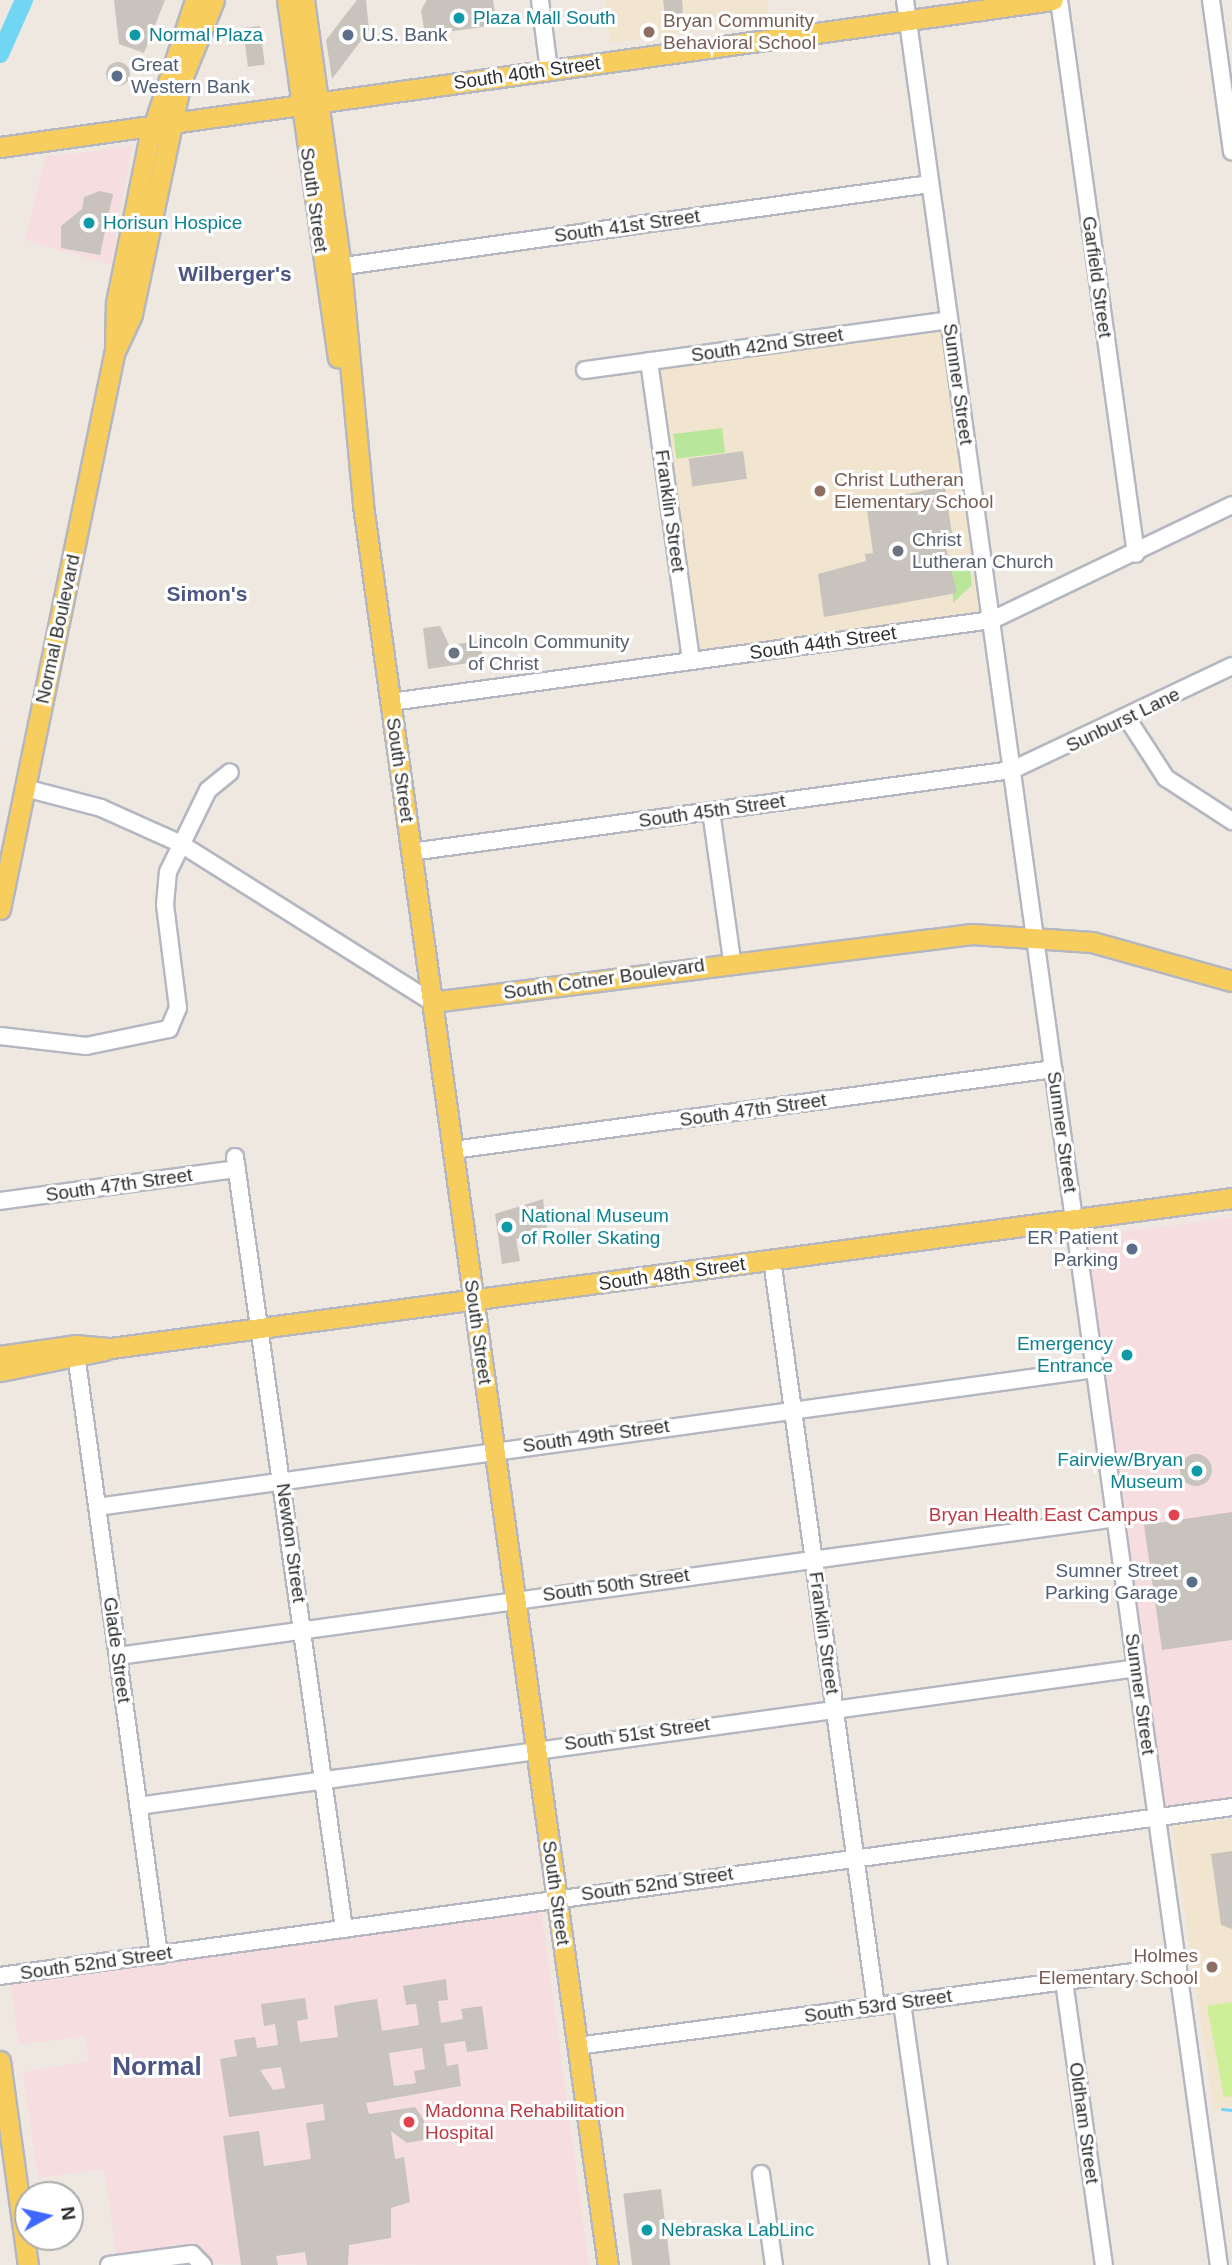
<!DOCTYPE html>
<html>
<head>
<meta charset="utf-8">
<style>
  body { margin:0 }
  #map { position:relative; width:1232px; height:2265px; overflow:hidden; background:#efe8e1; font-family:Arial,sans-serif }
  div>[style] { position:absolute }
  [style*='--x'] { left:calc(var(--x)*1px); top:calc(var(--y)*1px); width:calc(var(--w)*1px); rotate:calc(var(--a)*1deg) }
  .education>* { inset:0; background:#f1e5d0; transform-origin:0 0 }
  .medical>* { inset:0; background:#f6dee0 }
  .green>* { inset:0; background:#b8e79c; transform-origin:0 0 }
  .pitch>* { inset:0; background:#ccef97 }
  .stream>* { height:2.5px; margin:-1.25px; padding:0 1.25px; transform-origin:1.25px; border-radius:1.25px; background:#71d5f4 }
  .river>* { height:18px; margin:-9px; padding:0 9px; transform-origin:9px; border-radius:9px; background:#71d5f4 }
  .building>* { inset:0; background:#c8c3bc; transform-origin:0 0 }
  .round { border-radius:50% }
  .roads { filter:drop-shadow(2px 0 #b4b7c1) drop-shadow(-2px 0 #b4b7c1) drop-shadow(0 2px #b4b7c1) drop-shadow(0 -2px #b4b7c1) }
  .minor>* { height:16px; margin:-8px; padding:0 8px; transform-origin:8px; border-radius:8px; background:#fff }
  .major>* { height:19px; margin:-9.5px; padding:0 9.5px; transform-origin:9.5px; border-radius:9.5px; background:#f7ce5e }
  .dots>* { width:19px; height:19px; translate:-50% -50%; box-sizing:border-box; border:4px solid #fff; border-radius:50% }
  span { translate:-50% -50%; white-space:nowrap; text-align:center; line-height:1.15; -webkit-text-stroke:6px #fff; paint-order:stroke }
  .culture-label { font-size:19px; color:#0d838f }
  .left { translate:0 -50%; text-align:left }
  .right { translate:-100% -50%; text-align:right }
  .education-label { font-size:19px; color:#785e54 }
  .service-label { font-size:19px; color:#4e5e75 }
  .street-label { font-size:19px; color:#2e2e2e }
  .worship-label { font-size:19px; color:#5b616d }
  .health-label { font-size:19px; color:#be3a42 }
  .neighbourhood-label { font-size:21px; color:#4b5782; font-weight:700 }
  .district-label { font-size:26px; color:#4b5782; font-weight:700 }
  .north { position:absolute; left:14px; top:2181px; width:70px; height:70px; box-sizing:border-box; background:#fff; border:2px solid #ababab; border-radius:50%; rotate:82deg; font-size:19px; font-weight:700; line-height:28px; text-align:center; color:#2e2e2e }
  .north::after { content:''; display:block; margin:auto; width:24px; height:32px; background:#3e68ff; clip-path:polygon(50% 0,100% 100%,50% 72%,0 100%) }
</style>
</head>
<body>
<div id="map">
  <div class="education">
    <i style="clip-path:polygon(605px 0,767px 0,770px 21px,610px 43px)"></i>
    <i style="left:949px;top:320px;width:303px;height:303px;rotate:82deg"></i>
    <i style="clip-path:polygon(1232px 1819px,1232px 2107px,1214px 2110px,1172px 1826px)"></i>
  </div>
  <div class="medical">
    <i style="clip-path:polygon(132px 146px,111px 265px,25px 240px,45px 157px)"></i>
    <i style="clip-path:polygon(1232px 1217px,1232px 1807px,1157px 1817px,1077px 1238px)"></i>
    <i style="clip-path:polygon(540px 1900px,589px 2265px,118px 2264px,104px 2169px,38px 2178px,23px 2072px,89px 2061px,85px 2036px,19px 2045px,9px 1975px)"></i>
  </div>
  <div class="green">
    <i style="left:722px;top:428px;width:25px;height:49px;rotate:83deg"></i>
    <i style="clip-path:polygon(969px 560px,972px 585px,953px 603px,952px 562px)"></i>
  </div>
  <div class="pitch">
    <i style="clip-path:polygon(1232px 2002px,1232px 2096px,1224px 2097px,1207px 2006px)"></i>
  </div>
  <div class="stream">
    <i style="--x:1222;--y:2109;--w:10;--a:6"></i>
  </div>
  <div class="river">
    <i style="--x:0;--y:54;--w:59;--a:-66"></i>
  </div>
  <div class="building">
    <i style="clip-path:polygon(114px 0,165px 0,144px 53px,119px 44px)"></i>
    <i style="clip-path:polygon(357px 0,366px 0,369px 30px,332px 79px,326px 40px)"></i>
    <i style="clip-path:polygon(427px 0,493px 0,497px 25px,425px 35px,421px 10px)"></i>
    <i style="clip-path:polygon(663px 0,682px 0,683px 13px,665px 15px)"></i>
    <i style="left:260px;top:26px;width:39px;height:17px;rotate:83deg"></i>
    <i class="round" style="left:106px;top:62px;width:24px;height:24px"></i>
    <i style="clip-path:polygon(100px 191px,113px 194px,100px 255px,61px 248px,61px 226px,82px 209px,84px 197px)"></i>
    <i style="left:743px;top:451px;width:28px;height:55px;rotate:82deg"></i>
    <i style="clip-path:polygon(945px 486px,952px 534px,943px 535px,957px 593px,824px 617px,818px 574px,866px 561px,865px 554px,873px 553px,866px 503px)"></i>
    <i style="clip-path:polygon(440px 626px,449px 645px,480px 641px,483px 661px,428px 669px,423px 628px)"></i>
    <i style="clip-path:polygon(543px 1199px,547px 1230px,516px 1239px,520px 1261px,502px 1264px,495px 1214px)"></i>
    <i class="round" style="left:1180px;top:1454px;width:32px;height:32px"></i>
    <i style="clip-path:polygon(1232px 1512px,1232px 1640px,1162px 1650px,1144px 1525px)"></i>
    <i style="clip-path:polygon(1232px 1851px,1232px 1929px,1221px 1925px,1211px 1854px)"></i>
    <i style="clip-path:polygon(evenodd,446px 1979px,448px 2000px,438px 2001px,441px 2023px,463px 2019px,461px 2009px,482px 2006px,488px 2049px,467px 2052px,465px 2041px,444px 2044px,447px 2066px,458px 2064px,461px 2086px,366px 2103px,369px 2114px,415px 2107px,424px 2120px,424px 2140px,407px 2143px,391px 2131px,395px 2159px,404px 2157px,410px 2202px,391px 2208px,391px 2238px,349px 2245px,348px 2265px,307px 2265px,305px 2252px,276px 2256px,278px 2265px,241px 2265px,223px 2136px,259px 2131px,264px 2166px,311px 2159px,306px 2123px,325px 2120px,323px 2104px,229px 2117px,220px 2059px,237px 2056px,234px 2040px,255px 2037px,257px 2048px,278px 2045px,275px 2024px,264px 2026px,261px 2004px,305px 1998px,308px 2019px,297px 2021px,300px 2042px,338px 2037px,334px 2006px,355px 2002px,377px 1999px,382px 2031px,419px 2025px,416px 2004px,406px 2005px,403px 1986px,446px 1979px,422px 2048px,425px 2069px,414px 2071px,416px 2083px,394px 2086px,389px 2053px,422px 2048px,446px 1979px,281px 2067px,285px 2088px,273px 2090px,260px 2070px,281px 2067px)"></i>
    <i style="left:661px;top:2189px;width:77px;height:38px;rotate:83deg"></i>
  </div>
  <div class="roads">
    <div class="minor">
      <i style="--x:540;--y:0;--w:71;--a:82.7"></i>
      <i style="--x:905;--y:0;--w:2287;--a:82.11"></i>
      <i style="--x:1059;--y:0;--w:559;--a:82.09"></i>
      <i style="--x:1211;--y:0;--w:153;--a:82.1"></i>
      <i style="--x:330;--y:268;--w:606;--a:-7.97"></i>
      <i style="--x:649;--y:361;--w:303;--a:82"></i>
      <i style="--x:585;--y:370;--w:367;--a:-7.8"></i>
      <i style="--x:391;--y:702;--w:607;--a:-7.77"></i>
      <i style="--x:992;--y:620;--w:266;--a:-25.6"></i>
      <i style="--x:1127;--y:718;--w:72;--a:57"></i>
      <i style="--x:1166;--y:778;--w:79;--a:33.1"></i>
      <i style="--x:25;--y:788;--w:79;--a:14.7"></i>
      <i style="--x:101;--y:808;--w:88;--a:24.2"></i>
      <i style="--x:181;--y:844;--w:297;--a:32.2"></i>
      <i style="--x:711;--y:811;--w:151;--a:82"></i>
      <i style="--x:411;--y:852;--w:607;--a:-7.77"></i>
      <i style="--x:1012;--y:770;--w:243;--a:-25.3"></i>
      <i style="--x:0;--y:1036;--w:87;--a:6.6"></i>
      <i style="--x:86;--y:1046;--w:85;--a:-11.6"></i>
      <i style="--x:169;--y:1029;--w:23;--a:-67"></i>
      <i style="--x:178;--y:1008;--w:104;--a:-97.2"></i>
      <i style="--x:165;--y:905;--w:33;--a:-85"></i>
      <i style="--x:168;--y:872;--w:91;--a:-64"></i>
      <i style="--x:208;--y:790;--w:28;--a:-39"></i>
      <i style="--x:453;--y:1150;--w:606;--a:-7.68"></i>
      <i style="--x:235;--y:1157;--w:780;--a:81.96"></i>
      <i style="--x:0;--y:1201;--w:239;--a:-7.7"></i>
      <i style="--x:772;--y:1260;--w:753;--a:82.06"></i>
      <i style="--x:75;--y:1347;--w:614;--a:82.13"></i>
      <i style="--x:97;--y:1507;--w:1007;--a:-7.87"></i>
      <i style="--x:118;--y:1656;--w:1007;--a:-7.87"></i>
      <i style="--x:138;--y:1806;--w:1008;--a:-7.86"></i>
      <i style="--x:0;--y:1976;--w:1244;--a:-7.81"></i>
      <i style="--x:1064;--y:1981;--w:287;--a:82"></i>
      <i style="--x:902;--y:2003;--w:265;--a:82"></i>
      <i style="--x:577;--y:2046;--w:606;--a:-7.58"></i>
      <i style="--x:761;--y:2174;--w:92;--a:81.9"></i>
      <i style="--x:109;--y:2265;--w:84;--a:-7.5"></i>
      <i style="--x:192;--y:2254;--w:16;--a:45"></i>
    </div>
    <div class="major">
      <i style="--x:287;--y:0;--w:361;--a:81.9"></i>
      <i style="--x:304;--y:0;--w:269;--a:82.1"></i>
      <i style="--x:341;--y:266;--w:240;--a:84.7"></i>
      <i style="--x:363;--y:505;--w:1777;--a:82.08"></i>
      <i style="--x:0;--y:147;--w:1063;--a:-7.95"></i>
      <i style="--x:116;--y:349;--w:38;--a:-65"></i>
      <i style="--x:132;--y:314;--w:238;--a:-78.1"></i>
      <i style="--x:181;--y:81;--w:87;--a:-67.8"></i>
      <i style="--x:0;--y:909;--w:571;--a:-78.38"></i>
      <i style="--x:115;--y:350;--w:47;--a:-88.8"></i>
      <i style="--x:116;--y:303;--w:166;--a:-78.6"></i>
      <i style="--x:149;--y:140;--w:147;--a:-71.8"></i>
      <i style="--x:432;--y:1002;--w:544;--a:-7.18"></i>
      <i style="--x:972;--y:934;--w:120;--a:3.8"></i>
      <i style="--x:1092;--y:942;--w:145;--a:15.6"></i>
      <i style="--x:0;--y:1356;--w:76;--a:-8.3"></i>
      <i style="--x:75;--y:1345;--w:36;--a:5"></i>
      <i style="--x:111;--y:1348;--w:1131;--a:-7.62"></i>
      <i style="--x:0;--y:1371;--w:107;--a:-11.3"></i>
      <i style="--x:0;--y:2061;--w:206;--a:82.2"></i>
    </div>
  </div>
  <div class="dots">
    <i style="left:459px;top:18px;background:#0f9aa8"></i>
    <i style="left:649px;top:32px;background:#8d6e63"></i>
    <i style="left:135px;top:35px;background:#0f9aa8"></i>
    <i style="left:348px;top:35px;background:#5c6f8a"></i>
    <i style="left:117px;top:76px;background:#5c6f8a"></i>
    <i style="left:89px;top:223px;background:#0f9aa8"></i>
    <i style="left:820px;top:491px;background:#8d6e63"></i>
    <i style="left:898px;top:551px;background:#6b7280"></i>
    <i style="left:454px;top:653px;background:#6b7280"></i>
    <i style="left:507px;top:1227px;background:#0f9aa8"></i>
    <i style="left:1132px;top:1249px;background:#5c6f8a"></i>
    <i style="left:1127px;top:1355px;background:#0f9aa8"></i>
    <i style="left:1197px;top:1471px;background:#0f9aa8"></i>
    <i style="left:1174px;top:1515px;background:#e0444e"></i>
    <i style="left:1192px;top:1582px;background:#5c6f8a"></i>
    <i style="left:1212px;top:1967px;background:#8d6e63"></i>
    <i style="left:409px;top:2122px;background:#e0444e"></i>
    <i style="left:647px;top:2230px;background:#0f9aa8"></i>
  </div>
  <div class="culture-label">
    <span class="left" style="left:473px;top:18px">Plaza Mall South</span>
    <span class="left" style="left:149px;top:35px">Normal Plaza</span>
    <span class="left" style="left:103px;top:223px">Horisun Hospice</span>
    <span class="left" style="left:521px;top:1227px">National Museum<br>of Roller Skating</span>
    <span class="right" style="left:1113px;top:1355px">Emergency<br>Entrance</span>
    <span class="right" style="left:1183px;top:1471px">Fairview/Bryan<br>Museum</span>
    <span class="left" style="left:661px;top:2230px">Nebraska LabLinc</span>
  </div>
  <div class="education-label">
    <span class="left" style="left:663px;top:32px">Bryan Community<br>Behavioral School</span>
    <span class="left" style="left:834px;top:491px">Christ Lutheran<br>Elementary School</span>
    <span class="right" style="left:1198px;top:1967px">Holmes<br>Elementary School</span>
  </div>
  <div class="service-label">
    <span class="left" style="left:362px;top:35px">U.S. Bank</span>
    <span class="left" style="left:131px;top:76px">Great<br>Western Bank</span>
    <span class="right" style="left:1118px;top:1249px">ER Patient<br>Parking</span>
    <span class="right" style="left:1178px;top:1582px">Sumner Street<br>Parking Garage</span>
  </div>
  <div class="street-label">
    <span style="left:527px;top:73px;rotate:-8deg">South 40th Street</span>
    <span style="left:314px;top:200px;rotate:82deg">South Street</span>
    <span style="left:627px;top:226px;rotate:-8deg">South 41st Street</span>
    <span style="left:1097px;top:277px;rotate:82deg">Garfield Street</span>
    <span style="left:767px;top:345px;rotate:-8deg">South 42nd Street</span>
    <span style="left:958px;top:384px;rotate:82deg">Sumner Street</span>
    <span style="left:670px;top:511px;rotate:82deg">Franklin Street</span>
    <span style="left:58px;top:629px;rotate:-78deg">Normal Boulevard</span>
    <span style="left:823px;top:643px;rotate:-8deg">South 44th Street</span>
    <span style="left:1123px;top:720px;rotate:-26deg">Sunburst Lane</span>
    <span style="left:400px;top:770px;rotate:82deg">South Street</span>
    <span style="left:712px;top:811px;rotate:-8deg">South 45th Street</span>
    <span style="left:604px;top:979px;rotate:-8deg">South Cotner Boulevard</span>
    <span style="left:753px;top:1110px;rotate:-8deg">South 47th Street</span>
    <span style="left:1062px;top:1132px;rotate:82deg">Sumner Street</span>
    <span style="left:119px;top:1185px;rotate:-8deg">South 47th Street</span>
    <span style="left:672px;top:1274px;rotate:-8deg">South 48th Street</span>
    <span style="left:478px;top:1332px;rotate:82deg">South Street</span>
    <span style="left:596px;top:1436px;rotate:-8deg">South 49th Street</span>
    <span style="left:291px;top:1543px;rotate:82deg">Newton Street</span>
    <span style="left:616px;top:1585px;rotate:-8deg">South 50th Street</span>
    <span style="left:824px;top:1633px;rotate:82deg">Franklin Street</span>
    <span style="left:117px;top:1650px;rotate:82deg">Glade Street</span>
    <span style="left:1140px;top:1694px;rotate:82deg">Sumner Street</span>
    <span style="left:637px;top:1734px;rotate:-8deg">South 51st Street</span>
    <span style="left:657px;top:1884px;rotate:-8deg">South 52nd Street</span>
    <span style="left:556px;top:1893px;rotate:82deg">South Street</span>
    <span style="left:96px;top:1963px;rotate:-8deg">South 52nd Street</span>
    <span style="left:878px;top:2006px;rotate:-8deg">South 53rd Street</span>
    <span style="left:1084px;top:2123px;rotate:82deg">Oldham Street</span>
  </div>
  <div class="worship-label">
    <span class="left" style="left:912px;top:551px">Christ<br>Lutheran Church</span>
    <span class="left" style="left:468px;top:653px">Lincoln Community<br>of Christ</span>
  </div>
  <div class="health-label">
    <span class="right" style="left:1158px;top:1515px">Bryan Health East Campus</span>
    <span class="left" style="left:425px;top:2122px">Madonna Rehabilitation<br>Hospital</span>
  </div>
  <div class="neighbourhood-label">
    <span style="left:235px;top:274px">Wilberger's</span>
    <span style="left:207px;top:594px">Simon's</span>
  </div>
  <div class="district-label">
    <span style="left:157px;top:2067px">Normal</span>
  </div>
  <div class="north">N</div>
</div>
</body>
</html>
